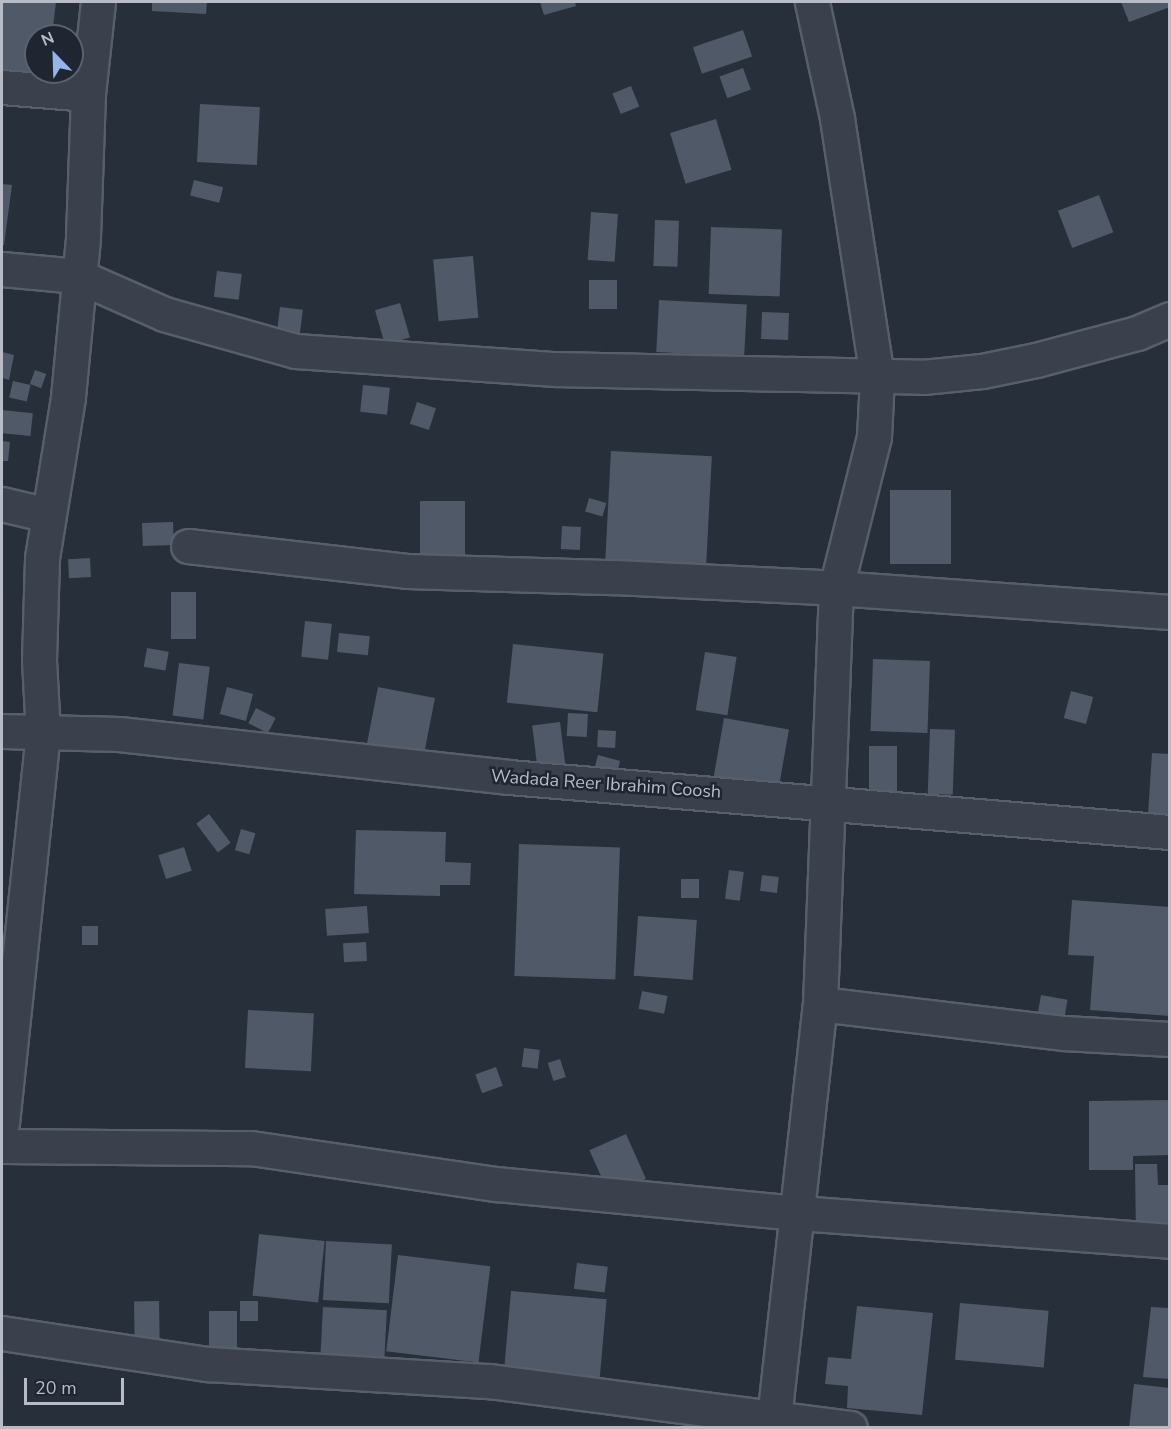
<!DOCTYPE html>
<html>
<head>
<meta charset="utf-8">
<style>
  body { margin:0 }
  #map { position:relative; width:1171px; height:1429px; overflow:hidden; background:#272f3b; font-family:"Nunito Sans",sans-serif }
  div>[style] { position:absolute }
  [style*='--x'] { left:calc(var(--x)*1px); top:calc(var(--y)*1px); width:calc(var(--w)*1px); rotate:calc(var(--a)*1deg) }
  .building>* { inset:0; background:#505967; transform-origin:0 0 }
  .roads { filter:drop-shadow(2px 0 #595f6a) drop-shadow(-2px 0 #595f6a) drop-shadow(0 2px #595f6a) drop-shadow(0 -2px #595f6a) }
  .street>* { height:33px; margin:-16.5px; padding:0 16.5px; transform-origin:16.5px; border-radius:16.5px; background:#3b414c }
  span { translate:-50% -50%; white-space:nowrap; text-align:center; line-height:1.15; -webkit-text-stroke:5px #202631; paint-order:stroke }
  .street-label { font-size:18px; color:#b7bcc7 }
  .frame { position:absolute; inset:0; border:3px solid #b7bcc7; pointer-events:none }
  .north { position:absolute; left:24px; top:24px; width:60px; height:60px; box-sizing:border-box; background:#202631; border:2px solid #5c626d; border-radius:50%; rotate:337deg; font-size:16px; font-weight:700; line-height:24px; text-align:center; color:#b7bcc7 }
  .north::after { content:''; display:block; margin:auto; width:21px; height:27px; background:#96b3ec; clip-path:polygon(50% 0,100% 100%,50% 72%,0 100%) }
  .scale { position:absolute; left:24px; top:1378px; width:100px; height:27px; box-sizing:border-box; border:3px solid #b7bcc7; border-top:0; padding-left:8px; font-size:18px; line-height:21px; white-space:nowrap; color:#b7bcc7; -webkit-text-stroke:4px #202631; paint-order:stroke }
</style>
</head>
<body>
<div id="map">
  <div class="building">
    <i style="clip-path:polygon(2px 2px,56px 2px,52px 36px,36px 36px,36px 72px,47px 72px,46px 79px,2px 74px)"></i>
    <i style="clip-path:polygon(152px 2px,207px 2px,206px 14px,152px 11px)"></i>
    <i style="clip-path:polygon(540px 2px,575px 2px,576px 6px,544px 15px)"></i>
    <i style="clip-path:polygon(1121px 2px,1170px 2px,1170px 7px,1129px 22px)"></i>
    <i style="left:743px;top:30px;width:28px;height:53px;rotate:71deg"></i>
    <i style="left:743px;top:68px;width:23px;height:25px;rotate:70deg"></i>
    <i style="left:631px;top:86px;width:22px;height:20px;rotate:68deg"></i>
    <i style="left:200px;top:104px;width:60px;height:58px;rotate:3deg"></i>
    <i style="left:716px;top:119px;width:53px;height:48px;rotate:73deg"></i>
    <i style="left:194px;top:180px;width:30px;height:16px;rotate:14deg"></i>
    <i style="clip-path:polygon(2px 184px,12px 185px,4px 245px,2px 245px)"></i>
    <i style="left:1099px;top:195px;width:40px;height:44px;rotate:69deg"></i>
    <i style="left:591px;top:212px;width:27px;height:48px;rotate:4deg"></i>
    <i style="left:655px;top:220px;width:24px;height:46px;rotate:2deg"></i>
    <i style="left:711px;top:227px;width:71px;height:67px;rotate:2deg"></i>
    <i style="left:473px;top:256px;width:62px;height:40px;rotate:85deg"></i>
    <i style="left:217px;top:271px;width:25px;height:26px;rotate:7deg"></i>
    <i style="left:617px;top:280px;width:29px;height:28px;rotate:90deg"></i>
    <i style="left:659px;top:300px;width:88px;height:52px;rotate:3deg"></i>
    <i style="left:400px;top:303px;width:36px;height:26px;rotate:74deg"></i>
    <i style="left:280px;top:307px;width:23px;height:31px;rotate:7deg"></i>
    <i style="left:762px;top:312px;width:27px;height:27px;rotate:2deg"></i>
    <i style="clip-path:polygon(2px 352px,14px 355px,9px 380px,2px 378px)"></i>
    <i style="left:35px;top:370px;width:12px;height:15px;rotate:20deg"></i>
    <i style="left:13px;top:381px;width:18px;height:17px;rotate:13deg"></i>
    <i style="left:363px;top:385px;width:27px;height:27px;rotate:6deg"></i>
    <i style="left:417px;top:402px;width:20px;height:23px;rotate:18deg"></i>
    <i style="left:2px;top:410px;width:31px;height:23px;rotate:6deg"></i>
    <i style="clip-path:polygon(2px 441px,10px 442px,8px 461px,2px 461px)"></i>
    <i style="left:611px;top:451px;width:101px;height:109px;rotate:3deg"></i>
    <i style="left:890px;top:490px;width:61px;height:74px"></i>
    <i style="left:589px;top:498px;width:18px;height:14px;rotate:16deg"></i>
    <i style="left:465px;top:501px;width:60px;height:45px;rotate:90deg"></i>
    <i style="left:173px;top:522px;width:23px;height:31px;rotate:88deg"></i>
    <i style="left:562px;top:526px;width:19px;height:23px;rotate:3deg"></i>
    <i style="left:90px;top:558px;width:19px;height:22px;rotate:87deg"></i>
    <i style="left:171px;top:592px;width:25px;height:47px"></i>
    <i style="left:305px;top:621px;width:27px;height:36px;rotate:6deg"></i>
    <i style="left:339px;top:633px;width:31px;height:19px;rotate:6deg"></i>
    <i style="left:513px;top:644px;width:91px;height:59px;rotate:6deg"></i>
    <i style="left:147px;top:648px;width:22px;height:19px;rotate:10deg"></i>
    <i style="left:705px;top:652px;width:32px;height:59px;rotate:9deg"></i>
    <i style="left:873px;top:659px;width:57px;height:72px;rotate:2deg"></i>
    <i style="left:179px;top:663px;width:31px;height:53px;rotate:7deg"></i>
    <i style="left:227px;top:687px;width:27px;height:28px;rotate:15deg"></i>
    <i style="left:378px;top:687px;width:58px;height:62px;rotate:11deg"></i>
    <i style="left:1071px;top:691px;width:23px;height:28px;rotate:15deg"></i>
    <i style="left:256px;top:708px;width:22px;height:17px;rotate:27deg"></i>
    <i style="left:568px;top:713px;width:20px;height:23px;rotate:3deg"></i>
    <i style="left:724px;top:718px;width:66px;height:62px;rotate:10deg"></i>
    <i style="left:560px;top:722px;width:49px;height:28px;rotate:83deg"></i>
    <i style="left:930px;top:729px;width:25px;height:65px;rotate:2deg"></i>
    <i style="left:598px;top:730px;width:18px;height:17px;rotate:3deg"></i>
    <i style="left:869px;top:746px;width:28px;height:48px"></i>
    <i style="clip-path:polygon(1152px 753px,1170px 754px,1170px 817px,1148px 815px)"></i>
    <i style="left:598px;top:755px;width:23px;height:19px;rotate:15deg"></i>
    <i style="left:209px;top:814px;width:36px;height:16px;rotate:53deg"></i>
    <i style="left:241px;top:829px;width:15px;height:22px;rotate:16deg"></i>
    <i style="clip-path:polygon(356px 830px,446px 832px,445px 862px,471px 863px,470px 885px,440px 885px,440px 896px,354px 894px)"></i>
    <i style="left:519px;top:844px;width:101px;height:132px;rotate:2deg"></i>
    <i style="left:184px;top:847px;width:25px;height:27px;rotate:72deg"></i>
    <i style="left:729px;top:870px;width:15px;height:29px;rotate:8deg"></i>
    <i style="left:762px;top:875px;width:17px;height:16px;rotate:7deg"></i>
    <i style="left:681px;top:879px;width:18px;height:19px"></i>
    <i style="clip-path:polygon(1072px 900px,1170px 907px,1170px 1016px,1090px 1010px,1094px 956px,1068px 955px)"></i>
    <i style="left:367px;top:906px;width:27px;height:42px;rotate:86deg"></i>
    <i style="left:638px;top:916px;width:59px;height:60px;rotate:4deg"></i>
    <i style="left:82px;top:926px;width:16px;height:19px"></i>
    <i style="left:366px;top:942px;width:19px;height:23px;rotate:87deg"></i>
    <i style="left:642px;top:991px;width:26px;height:18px;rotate:11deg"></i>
    <i style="left:1041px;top:995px;width:27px;height:23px;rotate:10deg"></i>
    <i style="left:248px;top:1010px;width:66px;height:58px;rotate:3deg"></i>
    <i style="left:524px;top:1048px;width:16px;height:19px;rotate:7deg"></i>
    <i style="left:560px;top:1059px;width:19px;height:13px;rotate:72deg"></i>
    <i style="left:496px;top:1067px;width:20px;height:22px;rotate:70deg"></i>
    <i style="clip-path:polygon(1170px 1100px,1170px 1155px,1133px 1156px,1133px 1170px,1089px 1170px,1089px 1101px)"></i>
    <i style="left:626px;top:1134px;width:49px;height:40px;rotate:66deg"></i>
    <i style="clip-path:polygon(1135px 1164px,1157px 1164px,1158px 1185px,1170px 1185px,1170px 1236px,1136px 1237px)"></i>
    <i style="left:259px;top:1234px;width:66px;height:62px;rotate:6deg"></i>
    <i style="left:326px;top:1241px;width:66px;height:59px;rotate:3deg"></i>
    <i style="left:398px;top:1255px;width:93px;height:97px;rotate:7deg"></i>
    <i style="left:577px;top:1263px;width:31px;height:26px;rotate:7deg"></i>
    <i style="left:511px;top:1291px;width:96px;height:85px;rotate:5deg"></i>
    <i style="left:159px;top:1301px;width:47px;height:25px;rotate:89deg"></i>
    <i style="left:258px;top:1301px;width:20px;height:18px;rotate:90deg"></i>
    <i style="left:960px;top:1303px;width:89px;height:57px;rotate:5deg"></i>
    <i style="clip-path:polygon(857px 1306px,933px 1313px,922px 1415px,847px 1408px,848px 1386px,825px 1384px,828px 1357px,851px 1359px)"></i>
    <i style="left:323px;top:1307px;width:64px;height:58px;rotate:3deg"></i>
    <i style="clip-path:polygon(1151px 1307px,1170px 1308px,1170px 1379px,1143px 1377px)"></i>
    <i style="left:209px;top:1311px;width:28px;height:44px"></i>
    <i style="clip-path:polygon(1134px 1384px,1170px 1388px,1170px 1428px,1129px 1428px)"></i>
  </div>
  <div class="roads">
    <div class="street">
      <i style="--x:2;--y:87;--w:86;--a:4.7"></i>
      <i style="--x:2;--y:269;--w:76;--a:5.3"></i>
      <i style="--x:78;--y:276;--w:94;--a:23.8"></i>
      <i style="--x:164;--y:314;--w:137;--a:15.7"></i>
      <i style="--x:296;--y:351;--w:260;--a:4"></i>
      <i style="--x:555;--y:369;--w:368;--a:1.2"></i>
      <i style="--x:923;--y:377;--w:59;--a:-5.8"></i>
      <i style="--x:982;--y:371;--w:55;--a:-11.5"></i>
      <i style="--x:1036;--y:360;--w:105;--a:-15"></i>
      <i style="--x:1137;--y:333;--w:36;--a:-23"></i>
      <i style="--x:2;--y:504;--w:47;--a:13.4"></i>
      <i style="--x:188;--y:546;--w:220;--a:6.5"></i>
      <i style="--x:407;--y:571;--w:207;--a:1.7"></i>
      <i style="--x:614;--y:577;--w:222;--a:2.8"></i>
      <i style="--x:836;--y:588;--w:335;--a:4.1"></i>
      <i style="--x:2;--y:731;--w:117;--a:1.5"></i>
      <i style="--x:119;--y:734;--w:392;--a:6.3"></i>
      <i style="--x:509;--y:777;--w:663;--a:4.76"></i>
      <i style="--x:820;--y:1004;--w:246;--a:6.8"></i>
      <i style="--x:1064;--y:1033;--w:106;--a:3.2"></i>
      <i style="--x:2;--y:1123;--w:391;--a:-84"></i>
      <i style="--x:43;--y:734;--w:74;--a:-93.1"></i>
      <i style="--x:39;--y:660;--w:102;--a:-88.3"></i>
      <i style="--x:42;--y:558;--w:163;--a:-80.8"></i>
      <i style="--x:68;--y:397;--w:161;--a:-84.6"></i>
      <i style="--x:83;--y:237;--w:143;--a:-88"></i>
      <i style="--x:88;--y:94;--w:93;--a:-83.8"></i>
      <i style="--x:2;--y:1146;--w:249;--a:0.5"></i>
      <i style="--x:251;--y:1148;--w:248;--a:8.4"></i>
      <i style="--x:496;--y:1184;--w:304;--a:5.5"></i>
      <i style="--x:799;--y:1213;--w:372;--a:4.3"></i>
      <i style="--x:2;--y:1333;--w:208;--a:8.6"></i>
      <i style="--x:208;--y:1364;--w:282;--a:3.5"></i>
      <i style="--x:489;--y:1381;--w:364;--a:7.4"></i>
      <i style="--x:773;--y:1428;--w:427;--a:-83.7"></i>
      <i style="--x:820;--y:1004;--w:416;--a:-87.8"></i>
      <i style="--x:836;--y:588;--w:156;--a:-75.9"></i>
      <i style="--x:874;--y:437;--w:60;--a:-87.1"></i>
      <i style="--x:877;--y:377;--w:262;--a:-98.8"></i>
      <i style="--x:837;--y:118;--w:119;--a:-102.2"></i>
    </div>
  </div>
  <div class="street-label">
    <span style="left:606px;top:784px;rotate:4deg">Wadada Reer Ibrahim Coosh</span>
  </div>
  <div class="frame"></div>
  <div class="north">N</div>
  <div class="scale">20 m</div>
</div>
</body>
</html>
